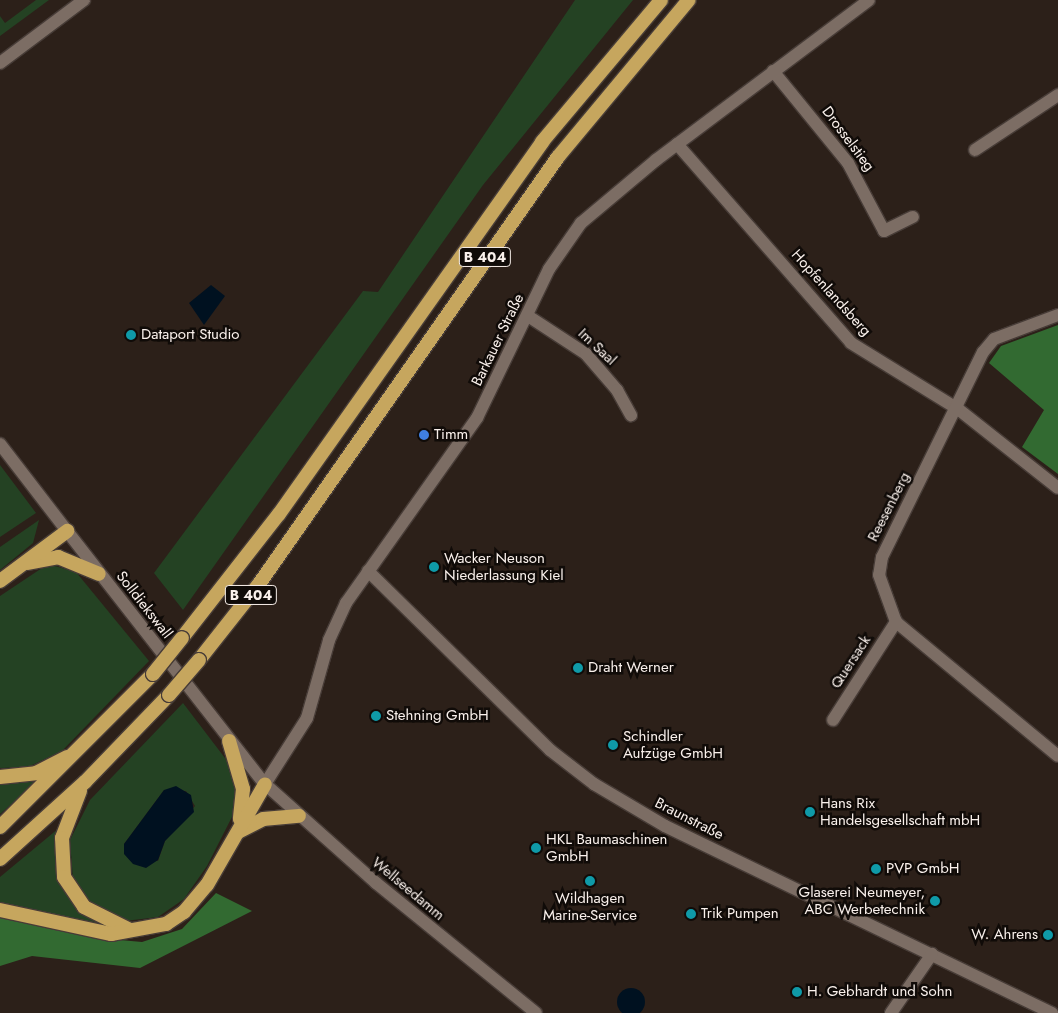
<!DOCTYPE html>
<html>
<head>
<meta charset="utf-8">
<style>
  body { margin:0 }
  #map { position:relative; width:1058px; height:1013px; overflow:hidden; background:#2c2019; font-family:Jost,sans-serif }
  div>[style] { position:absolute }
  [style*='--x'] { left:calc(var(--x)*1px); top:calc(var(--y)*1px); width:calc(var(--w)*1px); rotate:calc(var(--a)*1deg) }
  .green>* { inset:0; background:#244223 }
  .forest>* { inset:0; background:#326a31 }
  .water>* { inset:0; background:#001120 }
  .round { border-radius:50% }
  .roads { filter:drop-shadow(1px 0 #473c37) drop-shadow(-1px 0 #473c37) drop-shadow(0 1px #473c37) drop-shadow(0 -1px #473c37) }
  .minor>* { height:12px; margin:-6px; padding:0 6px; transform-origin:6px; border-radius:6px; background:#7c6d64 }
  .tertiary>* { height:12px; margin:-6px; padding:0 6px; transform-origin:6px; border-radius:6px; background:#7c6d64 }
  .secondary>* { height:12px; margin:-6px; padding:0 6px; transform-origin:6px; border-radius:6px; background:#7c6d64 }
  .trunk>* { height:14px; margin:-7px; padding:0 7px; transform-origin:7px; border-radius:7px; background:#c6a65e }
  .bridges { filter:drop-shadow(1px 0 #473c37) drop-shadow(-1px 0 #473c37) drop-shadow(0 1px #473c37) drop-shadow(0 -1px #473c37) }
  .trunk-bridge>* { height:14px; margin:-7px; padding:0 7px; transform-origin:7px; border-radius:7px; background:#c6a65e }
  .dots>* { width:14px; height:14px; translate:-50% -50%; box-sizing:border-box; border:2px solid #100b08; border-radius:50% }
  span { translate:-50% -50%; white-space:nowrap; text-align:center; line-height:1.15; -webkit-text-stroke:5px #100b08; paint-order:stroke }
  .shield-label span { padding:1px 4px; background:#100b08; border:1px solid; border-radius:4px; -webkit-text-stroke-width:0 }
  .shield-label { font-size:14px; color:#faf1ec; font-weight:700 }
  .street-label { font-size:15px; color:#faf1ec }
  .poi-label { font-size:15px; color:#faf1ec }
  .left { translate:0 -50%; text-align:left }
  .right { translate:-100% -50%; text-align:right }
</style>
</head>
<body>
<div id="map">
  <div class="green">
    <i style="clip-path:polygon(36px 0,49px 0,0 36px,0 16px,5px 23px)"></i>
    <i style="clip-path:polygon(575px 0,633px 0,483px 185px,183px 610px,154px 573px,363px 291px,378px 292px)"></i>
    <i style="clip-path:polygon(0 465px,36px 513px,0 537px)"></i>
    <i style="clip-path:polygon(39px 520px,33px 543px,0 570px,0 547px)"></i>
    <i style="clip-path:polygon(48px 564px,76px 572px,149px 661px,62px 751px,28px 767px,0 768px,0 596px)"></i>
    <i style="clip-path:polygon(evenodd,183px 703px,228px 762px,238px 785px,235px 811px,207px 866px,184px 899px,158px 917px,125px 921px,90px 905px,73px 880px,70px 840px,90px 800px,183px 703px,164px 790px,186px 791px,195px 806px,165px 841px,158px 861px,124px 844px,164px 790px)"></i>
    <i style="clip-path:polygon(38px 781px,35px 784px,0 814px,0 784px)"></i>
    <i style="clip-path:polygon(59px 828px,56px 864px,63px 887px,75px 907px,107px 928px,0 905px,0 877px)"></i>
  </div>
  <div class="forest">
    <i style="clip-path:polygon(1058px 325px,1058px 474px,1022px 447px,1044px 410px,989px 363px,1001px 346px)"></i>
    <i style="clip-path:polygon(216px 893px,252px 911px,140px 968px,32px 956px,0 966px,0 917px,98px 938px,142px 942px,182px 929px)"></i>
  </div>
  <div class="water">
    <i style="clip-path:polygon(211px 285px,225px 296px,204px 325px,189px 303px)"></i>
    <i style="clip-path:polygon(176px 786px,191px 795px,194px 812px,165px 841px,158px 860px,146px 868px,133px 864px,124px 854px,124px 844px,164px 790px)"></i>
    <i class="round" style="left:617px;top:988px;width:28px;height:28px"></i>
  </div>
  <div class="roads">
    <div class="minor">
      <i style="--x:773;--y:71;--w:119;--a:50.8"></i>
      <i style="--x:848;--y:163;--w:77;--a:62.1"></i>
      <i style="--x:884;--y:231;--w:32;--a:-26"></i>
      <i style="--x:677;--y:144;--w:264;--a:48.8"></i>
      <i style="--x:851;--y:343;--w:126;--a:31.7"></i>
      <i style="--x:958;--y:409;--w:127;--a:38.3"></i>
      <i style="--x:975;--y:150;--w:100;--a:-33.5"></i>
      <i style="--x:1058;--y:315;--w:68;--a:159.4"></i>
      <i style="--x:994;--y:339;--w:17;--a:130"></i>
      <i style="--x:983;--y:352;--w:229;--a:116.2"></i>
      <i style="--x:882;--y:557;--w:18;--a:99"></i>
      <i style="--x:879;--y:575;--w:50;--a:70.1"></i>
      <i style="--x:896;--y:622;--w:210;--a:39.6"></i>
      <i style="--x:528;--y:316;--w:69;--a:33.2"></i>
      <i style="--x:586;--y:354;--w:48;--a:49.3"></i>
      <i style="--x:617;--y:390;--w:29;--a:61"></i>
      <i style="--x:368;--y:571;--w:255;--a:44.5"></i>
      <i style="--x:550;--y:750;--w:56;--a:37.7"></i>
      <i style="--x:594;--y:784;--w:82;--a:30.6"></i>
      <i style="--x:665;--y:826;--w:430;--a:25.8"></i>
      <i style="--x:833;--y:720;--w:117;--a:-57.3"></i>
      <i style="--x:265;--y:784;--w:78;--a:-57.5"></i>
      <i style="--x:307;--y:718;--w:81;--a:-74.2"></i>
      <i style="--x:329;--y:640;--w:41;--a:-65.3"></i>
      <i style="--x:346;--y:603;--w:227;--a:-54.7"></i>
      <i style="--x:477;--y:418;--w:165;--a:-64.2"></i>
      <i style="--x:549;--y:269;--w:56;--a:-55.2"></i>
      <i style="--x:581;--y:223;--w:98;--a:-40"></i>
      <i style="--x:656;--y:160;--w:266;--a:-36.9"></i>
      <i style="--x:891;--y:1013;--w:72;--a:-55.2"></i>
    </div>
    <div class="tertiary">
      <i style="--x:0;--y:63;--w:105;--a:-36.9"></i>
      <i style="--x:0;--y:444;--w:110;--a:52.4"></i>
    </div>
    <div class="secondary">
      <i style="--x:67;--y:531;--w:321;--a:52"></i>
      <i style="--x:265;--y:784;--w:149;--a:41.7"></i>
      <i style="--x:376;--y:883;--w:206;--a:39.1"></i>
    </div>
    <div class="trunk">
      <i style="--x:28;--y:563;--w:31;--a:-11"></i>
      <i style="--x:58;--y:557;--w:44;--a:22.5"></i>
      <i style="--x:0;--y:581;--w:84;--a:-36.7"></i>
      <i style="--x:182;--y:638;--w:157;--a:-52"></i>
      <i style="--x:279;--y:514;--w:456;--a:-54.7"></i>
      <i style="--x:542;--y:142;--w:185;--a:-50"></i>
      <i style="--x:199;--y:660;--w:97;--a:-51.7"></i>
      <i style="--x:259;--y:584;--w:521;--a:-55"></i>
      <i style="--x:558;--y:157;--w:204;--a:-50.2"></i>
      <i style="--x:229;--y:741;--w:50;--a:73.7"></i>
      <i style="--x:243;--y:789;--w:30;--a:96"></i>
      <i style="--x:0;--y:777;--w:36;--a:-6"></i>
      <i style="--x:36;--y:773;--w:35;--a:-27"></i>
      <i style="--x:80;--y:791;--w:50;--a:111"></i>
      <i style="--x:62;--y:838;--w:39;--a:87"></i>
      <i style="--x:64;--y:877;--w:36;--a:56"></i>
      <i style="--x:84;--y:907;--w:51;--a:26.6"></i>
      <i style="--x:0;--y:827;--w:216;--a:-45"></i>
      <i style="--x:238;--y:832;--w:28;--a:-27"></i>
      <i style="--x:263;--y:819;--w:36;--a:-5"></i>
      <i style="--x:0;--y:859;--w:115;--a:-42.2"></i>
      <i style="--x:85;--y:782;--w:121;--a:-46"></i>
      <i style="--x:0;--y:910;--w:114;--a:12.2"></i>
      <i style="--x:111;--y:934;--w:56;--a:-10.3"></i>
      <i style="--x:166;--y:924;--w:22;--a:-34"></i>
      <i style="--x:184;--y:912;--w:35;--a:-50"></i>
      <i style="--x:207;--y:885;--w:116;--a:-60.1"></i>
    </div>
  </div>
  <div class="bridges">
    <div class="trunk-bridge">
      <i style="--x:153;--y:674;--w:46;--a:-51.1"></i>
      <i style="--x:169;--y:695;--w:46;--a:-49.4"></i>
    </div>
  </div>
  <div class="dots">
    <i style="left:131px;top:335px;background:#0f9aa8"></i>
    <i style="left:424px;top:435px;background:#3f7fe0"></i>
    <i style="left:434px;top:567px;background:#0f9aa8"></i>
    <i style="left:578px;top:668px;background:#0f9aa8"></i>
    <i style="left:376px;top:716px;background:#0f9aa8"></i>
    <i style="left:613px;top:745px;background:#0f9aa8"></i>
    <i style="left:810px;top:812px;background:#0f9aa8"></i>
    <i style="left:536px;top:848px;background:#0f9aa8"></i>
    <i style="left:876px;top:869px;background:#0f9aa8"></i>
    <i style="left:590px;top:881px;background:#0f9aa8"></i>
    <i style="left:935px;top:901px;background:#0f9aa8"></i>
    <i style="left:691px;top:914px;background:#0f9aa8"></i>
    <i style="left:1048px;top:935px;background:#0f9aa8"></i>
    <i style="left:797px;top:992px;background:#0f9aa8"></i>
  </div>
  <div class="shield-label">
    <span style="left:485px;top:257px">B 404</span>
    <span style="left:251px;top:595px">B 404</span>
  </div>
  <div class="street-label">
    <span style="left:848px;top:139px;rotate:53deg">Drosselstieg</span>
    <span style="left:831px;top:293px;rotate:48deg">Hopfenlandsberg</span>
    <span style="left:498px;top:340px;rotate:-64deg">Barkauer Straße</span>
    <span style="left:597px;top:347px;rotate:43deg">Im Saal</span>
    <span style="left:889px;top:507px;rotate:-63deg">Reesenberg</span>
    <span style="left:144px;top:605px;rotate:52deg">Solldiekswall</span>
    <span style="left:851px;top:662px;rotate:-57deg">Quersack</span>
    <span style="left:689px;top:819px;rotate:27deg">Braunstraße</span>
    <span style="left:408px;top:889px;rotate:40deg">Wellseedamm</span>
  </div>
  <div class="poi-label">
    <span class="left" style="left:141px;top:335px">Dataport Studio</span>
    <span class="left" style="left:434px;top:435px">Timm</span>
    <span class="left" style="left:444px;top:567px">Wacker Neuson<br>Niederlassung Kiel</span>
    <span class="left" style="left:588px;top:668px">Draht Werner</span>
    <span class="left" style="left:386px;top:716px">Stehning GmbH</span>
    <span class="left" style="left:623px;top:745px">Schindler<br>Aufzüge GmbH</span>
    <span class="left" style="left:820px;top:812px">Hans Rix<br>Handelsgesellschaft mbH</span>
    <span class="left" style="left:546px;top:848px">HKL Baumaschinen<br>GmbH</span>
    <span class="left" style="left:886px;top:869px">PVP GmbH</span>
    <span class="right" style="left:925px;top:901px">Glaserei Neumeyer,<br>ABC Werbetechnik</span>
    <span style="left:590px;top:907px">Wildhagen<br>Marine-Service</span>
    <span class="left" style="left:701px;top:914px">Trik Pumpen</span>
    <span class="right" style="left:1038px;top:935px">W. Ahrens</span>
    <span class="left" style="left:807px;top:992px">H. Gebhardt und Sohn</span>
  </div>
</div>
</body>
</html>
